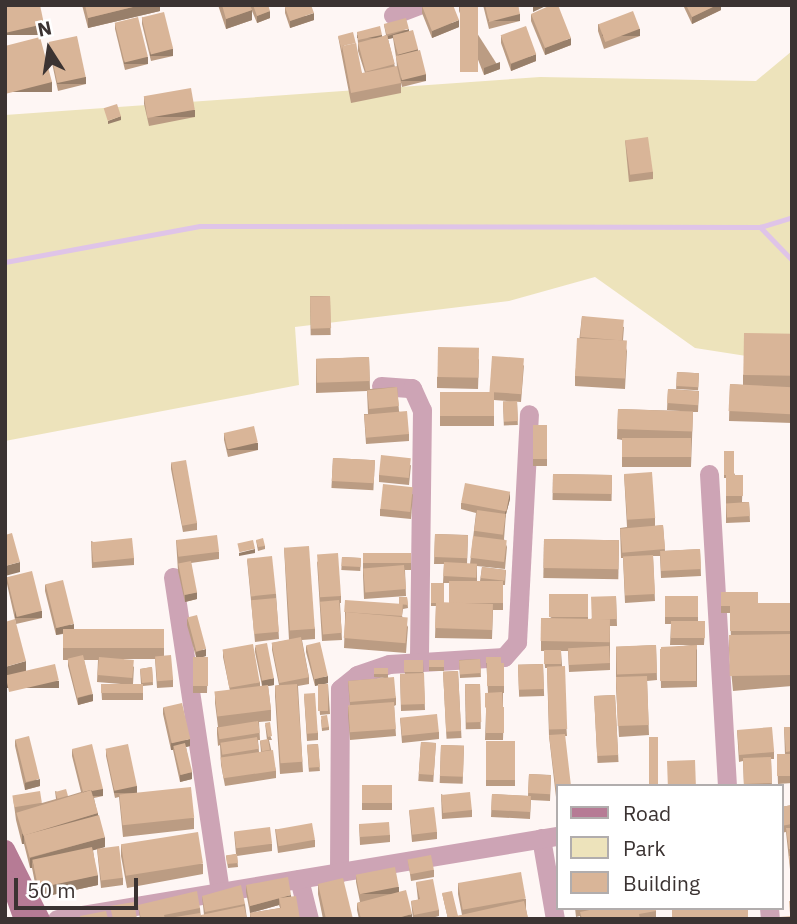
<!DOCTYPE html>
<html>
<head>
<meta charset="utf-8">
<style>
  body { margin:0 }
  #map { position:relative; width:797px; height:924px; overflow:hidden; background:#fef6f4; font-family:"IBM Plex Sans",sans-serif }
  div>[style] { position:absolute }
  [style*='--x'] { left:calc(var(--x)*1px); top:calc(var(--y)*1px); width:calc(var(--w)*1px); rotate:calc(var(--a)*1deg) }
  .green>* { inset:0; background:#ede3bb }
  .stream>* { height:5px; margin:-2.5px; padding:0 2.5px; transform-origin:2.5px; border-radius:2.5px; background:#dfc4e8 }
  .minor>* { height:19px; margin:-9.5px; padding:0 9.5px; transform-origin:9.5px; border-radius:9.5px; background:#cda4b5 }
  .secondary>* { height:19px; margin:-9.5px; padding:0 9.5px; transform-origin:9.5px; border-radius:9.5px; background:#b67b95 }
  .wall>* { inset:0; background:#bb9c83; transform-origin:0 0 }
  .shaded-wall>* { inset:0; background:#987f6a; transform-origin:0 0 }
  .building>* { inset:0; background:#d9b598; transform-origin:0 0 }
  span { translate:-50% -50%; white-space:nowrap; text-align:center; line-height:1.15; -webkit-text-stroke:5px #fff; paint-order:stroke }
  .frame { position:absolute; inset:0; border:7px solid #3b3332; pointer-events:none }
  .legend { position:absolute; left:556px; top:784px; width:228px; height:126px; box-sizing:border-box; background:#fff; border:2px solid #b1adad; margin:0; padding:9px 12px; list-style:none; font-size:21px; color:#3b3332 }
  .legend li { display:flex; align-items:center; gap:14px; height:35px }
  .legend b { width:35px; border:2px solid #b1adad }
  .north { position:absolute; left:14px; top:14px; width:70px; height:70px; -webkit-text-stroke:5px #fff; paint-order:stroke; rotate:348deg; font-size:19px; font-weight:700; line-height:28px; text-align:center; color:#3b3332 }
  .north::after { content:''; display:block; margin:auto; width:24px; height:32px; background:#3b3332; clip-path:polygon(50% 0,100% 100%,50% 72%,0 100%) }
  .scale { position:absolute; left:14px; top:878px; width:124px; height:32px; box-sizing:border-box; border:4px solid #3b3332; border-top:0; padding-left:9px; font-size:21px; line-height:24px; white-space:nowrap; color:#3b3332; -webkit-text-stroke:5px #fff; paint-order:stroke }
</style>
</head>
<body>
<div id="map">
  <div class="green">
    <i style="clip-path:polygon(792px 51px,792px 363px,695px 348px,595px 277px,509px 301px,295px 327px,299px 385px,5px 441px,5px 115px,540px 77px,756px 81px)"></i>
  </div>
  <div class="stream">
    <i style="--x:760;--y:227;--w:46;--a:45.9"></i>
    <i style="--x:5;--y:262;--w:198;--a:-10.5"></i>
    <i style="--x:200;--y:226;--w:560;--a:0.1"></i>
    <i style="--x:760;--y:227;--w:34;--a:-17"></i>
  </div>
  <div class="minor">
    <i style="--x:393;--y:15;--w:28;--a:-21"></i>
    <i style="--x:381;--y:386;--w:31;--a:4"></i>
    <i style="--x:412;--y:388;--w:24;--a:66"></i>
    <i style="--x:422;--y:410;--w:251;--a:90.7"></i>
    <i style="--x:709;--y:474;--w:313;--a:86.7"></i>
    <i style="--x:173;--y:577;--w:317;--a:81.5"></i>
    <i style="--x:541;--y:838;--w:82;--a:80.2"></i>
    <i style="--x:339;--y:873;--w:184;--a:-89.7"></i>
    <i style="--x:340;--y:689;--w:22;--a:-39"></i>
    <i style="--x:357;--y:675;--w:34;--a:-19"></i>
    <i style="--x:389;--y:664;--w:115;--a:-3.5"></i>
    <i style="--x:504;--y:657;--w:20;--a:-49"></i>
    <i style="--x:517;--y:642;--w:228;--a:-87"></i>
    <i style="--x:299;--y:879;--w:41;--a:76"></i>
    <i style="--x:769;--y:908;--w:11;--a:85"></i>
    <i style="--x:57;--y:919;--w:507;--a:-9.43"></i>
  </div>
  <div class="secondary">
    <i style="--x:5;--y:849;--w:78;--a:63.4"></i>
    <i style="--x:9;--y:880;--w:41;--a:70.3"></i>
  </div>
  <div class="wall">
    <i style="clip-path:polygon(82px 5px,160px 5px,160px 11px,88px 28px)"></i>
    <i style="clip-path:polygon(218px 5px,268px 5px,270px 18px,257px 23px,252px 11px,252px 20px,226px 29px)"></i>
    <i style="clip-path:polygon(459px 5px,500px 69px,484px 75px,459px 11px)"></i>
    <i style="clip-path:polygon(483px 5px,518px 5px,520px 21px,489px 29px)"></i>
    <i style="clip-path:polygon(683px 5px,721px 5px,721px 10px,692px 24px)"></i>
    <i style="clip-path:polygon(422px 6px,459px 27px,432px 38px,422px 13px)"></i>
    <i style="clip-path:polygon(285px 7px,314px 20px,290px 28px,285px 13px)"></i>
    <i style="clip-path:polygon(531px 14px,571px 45px,545px 55px,531px 21px)"></i>
    <i style="clip-path:polygon(142px 17px,173px 56px,151px 61px,142px 24px)"></i>
    <i style="clip-path:polygon(115px 23px,148px 64px,125px 70px,115px 29px)"></i>
    <i style="clip-path:polygon(598px 24px,640px 36px,604px 49px,598px 31px)"></i>
    <i style="clip-path:polygon(evenodd,384px 25px,409px 31px,418px 51px,426px 81px,402px 87px,399px 74px,401px 83px,401px 93px,351px 103px,338px 36px,362px 73px,365px 73px,358px 51px,358px 43px,357px 32px,382px 37px,386px 35px,384px 25px,393px 38px,396px 57px,397px 67px,395px 67px,388px 39px,393px 38px)"></i>
    <i style="clip-path:polygon(501px 36px,536px 61px,511px 71px,501px 43px)"></i>
    <i style="clip-path:polygon(49px 42px,86px 84px,58px 91px,49px 49px)"></i>
    <i style="clip-path:polygon(144px 97px,195px 117px,149px 126px,144px 104px)"></i>
    <i style="clip-path:polygon(625px 140px,653px 172px,653px 179px,629px 182px)"></i>
    <i style="left:330px;top:296px;width:39px;height:20px;rotate:89deg"></i>
    <i style="clip-path:polygon(582px 316px,624px 327px,623px 340px,627px 351px,625px 389px,575px 386px,575px 376px)"></i>
    <i style="clip-path:polygon(792px 334px,792px 423px,729px 421px,730px 384px,743px 385px,743px 375px)"></i>
    <i style="clip-path:polygon(369px 357px,370px 389px,397px 387px,399px 411px,409px 434px,409px 441px,366px 444px,364px 414px,368px 414px,367px 391px,316px 393px,316px 359px)"></i>
    <i style="clip-path:polygon(479px 359px,478px 389px,437px 388px,437px 377px)"></i>
    <i style="clip-path:polygon(524px 365px,521px 402px,494px 400px,494px 426px,440px 426px,440px 392px,490px 392px)"></i>
    <i style="left:677px;top:372px;width:22px;height:17px;rotate:3deg"></i>
    <i style="clip-path:polygon(668px 389px,699px 391px,698px 412px,693px 412px,691px 467px,622px 467px,622px 440px,617px 439px,618px 409px,681px 411px,667px 410px)"></i>
    <i style="left:517px;top:401px;width:24px;height:14px;rotate:88deg"></i>
    <i style="left:533px;top:425px;width:14px;height:41px"></i>
    <i style="clip-path:polygon(224px 433px,258px 450px,228px 457px,224px 440px)"></i>
    <i style="clip-path:polygon(724px 451px,735px 475px,743px 475px,742px 502px,749px 502px,750px 522px,726px 523px,726px 478px,724px 478px)"></i>
    <i style="left:333px;top:458px;width:42px;height:30px;rotate:3deg"></i>
    <i style="clip-path:polygon(171px 462px,197px 523px,197px 530px,183px 532px,171px 469px)"></i>
    <i style="clip-path:polygon(411px 465px,409px 485px,379px 482px,379px 475px)"></i>
    <i style="left:553px;top:474px;width:59px;height:26px;rotate:1deg"></i>
    <i style="clip-path:polygon(624px 474px,655px 518px,655px 526px,663px 525px,665px 551px,700px 549px,701px 576px,661px 578px,660px 556px,653px 556px,655px 601px,625px 603px,623px 558px,621px 558px,620px 528px,627px 527px)"></i>
    <i style="clip-path:polygon(413px 494px,411px 519px,380px 516px,380px 509px)"></i>
    <i style="clip-path:polygon(510px 499px,506px 514px,504px 539px,507px 547px,505px 569px,477px 566px,477px 581px,480px 581px,482px 567px,506px 570px,505px 585px,503px 585px,503px 610px,493px 610px,492px 639px,435px 638px,436px 606px,431px 606px,431px 583px,444px 603px,449px 603px,449px 583px,443px 583px,444px 564px,434px 564px,435px 534px,468px 535px,467px 564px,470px 564px,476px 513px,461px 509px,461px 503px)"></i>
    <i style="left:544px;top:539px;width:75px;height:39px;rotate:1deg"></i>
    <i style="clip-path:polygon(176px 540px,219px 552px,219px 559px,191px 563px,197px 599px,185px 602px,178px 571px)"></i>
    <i style="clip-path:polygon(256px 540px,265px 546px,265px 549px,258px 551px)"></i>
    <i style="clip-path:polygon(91px 541px,134px 558px,134px 565px,92px 568px)"></i>
    <i style="clip-path:polygon(284px 547px,315px 629px,315px 639px,302px 640px,309px 677px,309px 684px,298px 686px,303px 772px,280px 774px,275px 696px,275px 686px,279px 685px,272px 650px,272px 643px,289px 640px)"></i>
    <i style="clip-path:polygon(411px 553px,411px 570px,405px 570px,406px 596px,364px 599px,363px 575px,363px 554px)"></i>
    <i style="left:342px;top:557px;width:19px;height:13px;rotate:3deg"></i>
    <i style="clip-path:polygon(247px 559px,276px 594px,279px 639px,255px 642px)"></i>
    <i style="clip-path:polygon(317px 561px,341px 596px,341px 603px,340px 603px,342px 640px,322px 641px)"></i>
    <i style="clip-path:polygon(7px 577px,42px 618px,16px 624px,7px 584px)"></i>
    <i style="clip-path:polygon(45px 584px,74px 630px,164px 629px,164px 656px,173px 680px,173px 687px,157px 688px,155px 659px,123px 659px,134px 667px,133px 684px,141px 684px,140px 669px,152px 667px,153px 685px,143px 686px,143px 700px,102px 700px,101px 684px,121px 684px,97px 682px,98px 660px,84px 660px,93px 701px,78px 705px,68px 666px,68px 660px,63px 660px,63px 634px,56px 635px,45px 591px)"></i>
    <i style="clip-path:polygon(721px 592px,759px 605px,792px 603px,792px 686px,733px 691px,729px 650px,729px 640px,731px 639px,730px 613px,721px 613px)"></i>
    <i style="clip-path:polygon(588px 594px,588px 619px,591px 619px,616px 596px,617px 626px,610px 626px,610px 670px,569px 672px,568px 651px,561px 651px,567px 736px,565px 736px,557px 786px,557px 797px,556px 797px,549px 736px,547px 668px,545px 668px,544px 651px,541px 651px,541px 618px,550px 618px)"></i>
    <i style="clip-path:polygon(665px 596px,698px 596px,698px 621px,705px 628px,704px 645px,697px 645px,697px 687px,661px 688px,660px 649px,691px 645px,670px 645px,671px 624px,665px 624px)"></i>
    <i style="clip-path:polygon(407px 597px,408px 608px,403px 609px,402px 616px,408px 627px,406px 653px,344px 648px,345px 619px,345px 612px,399px 604px)"></i>
    <i style="clip-path:polygon(187px 618px,206px 656px,202px 657px,208px 657px,207px 693px,193px 693px,193px 657px,196px 657px,187px 625px)"></i>
    <i style="clip-path:polygon(306px 645px,328px 683px,324px 684px,328px 684px,330px 714px,320px 715px,318px 685px,315px 686px,306px 652px)"></i>
    <i style="clip-path:polygon(656px 645px,657px 680px,647px 681px,649px 735px,619px 737px,616px 688px,616px 647px)"></i>
    <i style="clip-path:polygon(255px 646px,274px 685px,268px 686px,271px 710px,271px 721px,259px 722px,260px 740px,258px 740px,259px 752px,261px 752px,260px 741px,267px 740px,265px 723px,272px 740px,269px 740px,276px 771px,276px 778px,225px 786px,221px 765px,220px 745px,218px 746px,217px 734px,217px 727px,218px 727px,215px 703px,215px 693px,230px 691px,223px 657px,223px 650px,260px 682px,260px 686px,262px 686px,255px 652px)"></i>
    <i style="clip-path:polygon(486px 658px,504px 686px,504px 693px,503px 693px,503px 707px,504px 707px,503px 740px,485px 740px,486px 712px,488px 693px)"></i>
    <i style="left:480px;top:659px;width:18px;height:21px;rotate:87deg"></i>
    <i style="clip-path:polygon(423px 660px,425px 710px,401px 711px,400px 674px,405px 674px,404px 661px)"></i>
    <i style="left:444px;top:660px;width:11px;height:15px;rotate:90deg"></i>
    <i style="left:543px;top:664px;width:32px;height:25px;rotate:88deg"></i>
    <i style="clip-path:polygon(374px 668px,388px 668px,388px 677px,396px 698px,396px 705px,394px 706px,396px 736px,350px 740px,348px 714px,348px 707px,350px 707px,348px 681px,385px 678px,374px 677px)"></i>
    <i style="left:458px;top:671px;width:67px;height:15px;rotate:87deg"></i>
    <i style="left:480px;top:684px;width:45px;height:15px;rotate:89deg"></i>
    <i style="clip-path:polygon(304px 694px,318px 733px,318px 740px,307px 741px)"></i>
    <i style="left:615px;top:695px;width:67px;height:21px;rotate:87deg"></i>
    <i style="clip-path:polygon(163px 707px,190px 746px,186px 747px,192px 779px,180px 782px,173px 750px,171px 750px,163px 714px)"></i>
    <i style="clip-path:polygon(400px 718px,439px 732px,439px 739px,402px 743px)"></i>
    <i style="clip-path:polygon(321px 719px,329px 727px,329px 730px,322px 731px)"></i>
    <i style="clip-path:polygon(784px 727px,792px 727px,792px 783px,778px 784px,777px 755px,785px 755px)"></i>
    <i style="clip-path:polygon(737px 730px,774px 752px,774px 759px,771px 759px,772px 786px,744px 786px,743px 761px,739px 762px)"></i>
    <i style="clip-path:polygon(15px 739px,40px 786px,25px 790px,15px 746px)"></i>
    <i style="left:486px;top:741px;width:29px;height:45px"></i>
    <i style="left:421px;top:742px;width:15px;height:39px;rotate:4deg"></i>
    <i style="left:318px;top:744px;width:27px;height:11px;rotate:86deg"></i>
    <i style="left:441px;top:745px;width:23px;height:38px;rotate:2deg"></i>
    <i style="clip-path:polygon(72px 749px,103px 796px,94px 798px,105px 847px,100px 848px,123px 878px,123px 885px,101px 888px,97px 849px,93px 850px,98px 885px,38px 898px,32px 868px,30px 868px,24px 844px,22px 844px,16px 820px,13px 797px,42px 803px,56px 799px,55px 791px,68px 796px,81px 792px,72px 756px)"></i>
    <i style="clip-path:polygon(106px 749px,137px 793px,194px 818px,194px 829px,123px 837px,119px 797px,115px 798px,106px 756px)"></i>
    <i style="clip-path:polygon(529px 774px,551px 775px,550px 801px,531px 800px,530px 819px,491px 817px,492px 794px,528px 796px)"></i>
    <i style="left:362px;top:785px;width:30px;height:25px"></i>
    <i style="clip-path:polygon(441px 794px,472px 810px,472px 817px,442px 819px)"></i>
    <i style="clip-path:polygon(792px 805px,792px 888px,786px 832px,781px 833px,781px 807px)"></i>
    <i style="clip-path:polygon(409px 810px,437px 832px,437px 839px,412px 842px)"></i>
    <i style="clip-path:polygon(359px 824px,390px 835px,390px 842px,360px 845px)"></i>
    <i style="clip-path:polygon(275px 829px,315px 840px,315px 847px,278px 853px)"></i>
    <i style="clip-path:polygon(234px 832px,272px 844px,272px 851px,237px 856px,238px 867px,228px 868px,226px 856px,236px 854px)"></i>
    <i style="clip-path:polygon(121px 845px,203px 864px,203px 874px,127px 888px,121px 856px)"></i>
    <i style="clip-path:polygon(408px 860px,434px 870px,434px 877px,411px 881px)"></i>
    <i style="clip-path:polygon(356px 875px,399px 892px,412px 919px,359px 919px,357px 910px,357px 903px,360px 902px,356px 882px)"></i>
    <i style="clip-path:polygon(416px 882px,439px 910px,439px 916px,428px 919px,413px 919px,411px 901px,418px 900px)"></i>
    <i style="clip-path:polygon(458px 883px,526px 899px,526px 909px,528px 919px,448px 919px,442px 893px,458px 916px,462px 915px,458px 894px)"></i>
    <i style="clip-path:polygon(318px 884px,353px 919px,323px 919px,318px 894px)"></i>
    <i style="clip-path:polygon(246px 885px,291px 896px,300px 919px,250px 919px,250px 913px,280px 908px,279px 905px,250px 913px,246px 892px)"></i>
    <i style="clip-path:polygon(202px 896px,245px 904px,247px 919px,201px 919px,201px 915px,204px 915px)"></i>
    <i style="clip-path:polygon(138px 905px,200px 908px,201px 919px,140px 919px)"></i>
    <i style="clip-path:polygon(575px 908px,656px 908px,656px 919px,580px 919px,580px 916px,576px 917px)"></i>
  </div>
  <div class="shaded-wall">
    <i style="clip-path:polygon(141px 5px,160px 5px,160px 11px,88px 28px,88px 18px)"></i>
    <i style="clip-path:polygon(533px 5px,548px 5px,533px 12px)"></i>
    <i style="clip-path:polygon(717px 5px,721px 5px,721px 10px,692px 24px,692px 17px)"></i>
    <i style="clip-path:polygon(252px 10px,252px 20px,226px 29px,226px 19px)"></i>
    <i style="clip-path:polygon(270px 11px,270px 18px,257px 23px,257px 16px)"></i>
    <i style="clip-path:polygon(314px 13px,314px 20px,290px 28px,290px 21px)"></i>
    <i style="left:520px;top:14px;width:7px;height:32px;rotate:90deg"></i>
    <i style="clip-path:polygon(459px 20px,459px 27px,432px 38px,432px 31px)"></i>
    <i style="left:44px;top:24px;width:11px;height:40px;rotate:90deg"></i>
    <i style="clip-path:polygon(409px 29px,409px 32px,393px 35px,393px 38px,388px 39px,388px 36px)"></i>
    <i style="left:640px;top:29px;width:7px;height:38px;rotate:90deg"></i>
    <i style="left:382px;top:35px;width:3px;height:25px;rotate:90deg"></i>
    <i style="clip-path:polygon(571px 38px,571px 45px,545px 55px,545px 48px)"></i>
    <i style="left:173px;top:49px;width:7px;height:23px;rotate:90deg"></i>
    <i style="clip-path:polygon(418px 49px,418px 56px,398px 61px,398px 54px)"></i>
    <i style="clip-path:polygon(536px 54px,536px 61px,511px 71px,511px 64px)"></i>
    <i style="left:148px;top:57px;width:7px;height:24px;rotate:90deg"></i>
    <i style="clip-path:polygon(500px 62px,500px 69px,484px 75px,484px 68px)"></i>
    <i style="left:426px;top:74px;width:7px;height:25px;rotate:90deg"></i>
    <i style="left:86px;top:77px;width:7px;height:29px;rotate:90deg"></i>
    <i style="left:52px;top:82px;width:10px;height:49px;rotate:90deg"></i>
    <i style="left:195px;top:110px;width:7px;height:47px;rotate:90deg"></i>
    <i style="clip-path:polygon(121px 116px,121px 120px,108px 124px,108px 121px)"></i>
    <i style="left:258px;top:443px;width:7px;height:31px;rotate:90deg"></i>
    <i style="clip-path:polygon(510px 492px,510px 499px,505px 518px,505px 511px)"></i>
    <i style="clip-path:polygon(255px 549px,255px 553px,239px 556px,239px 553px)"></i>
    <i style="clip-path:polygon(20px 562px,20px 572px,5px 576px,5px 566px)"></i>
    <i style="clip-path:polygon(197px 592px,197px 599px,185px 602px,185px 595px)"></i>
    <i style="left:42px;top:611px;width:7px;height:27px;rotate:90deg"></i>
    <i style="clip-path:polygon(74px 624px,74px 631px,56px 635px,56px 628px)"></i>
    <i style="clip-path:polygon(206px 649px,206px 656px,196px 659px,196px 652px)"></i>
    <i style="clip-path:polygon(26px 661px,26px 672px,5px 677px,5px 667px)"></i>
    <i style="clip-path:polygon(328px 676px,328px 683px,315px 686px,315px 679px)"></i>
    <i style="clip-path:polygon(274px 678px,274px 685px,262px 687px,262px 680px)"></i>
    <i style="left:59px;top:681px;width:7px;height:56px;rotate:90deg"></i>
    <i style="clip-path:polygon(93px 694px,93px 701px,78px 705px,78px 698px)"></i>
    <i style="clip-path:polygon(190px 739px,190px 746px,174px 750px,173px 746px,173px 750px,171px 750px,171px 743px)"></i>
    <i style="clip-path:polygon(192px 772px,192px 779px,180px 782px,180px 775px)"></i>
    <i style="clip-path:polygon(40px 779px,40px 786px,25px 790px,25px 783px)"></i>
    <i style="left:137px;top:786px;width:7px;height:23px;rotate:90deg"></i>
    <i style="left:103px;top:789px;width:7px;height:20px;rotate:90deg"></i>
    <i style="clip-path:polygon(98px 813px,98px 823px,24px 836px,24px 844px,22px 844px,22px 834px)"></i>
    <i style="clip-path:polygon(105px 837px,105px 847px,34px 867px,32px 860px,32px 868px,30px 868px,30px 858px)"></i>
    <i style="clip-path:polygon(98px 875px,98px 885px,38px 898px,38px 887px)"></i>
    <i style="left:399px;top:887px;width:7px;height:40px;rotate:90deg"></i>
    <i style="clip-path:polygon(291px 895px,291px 902px,279px 898px,279px 905px,250px 913px,250px 906px)"></i>
    <i style="clip-path:polygon(412px 914px,412px 919px,394px 919px)"></i>
  </div>
  <div class="building">
    <i style="clip-path:polygon(5px 5px,40px 5px,44px 24px,5px 33px)"></i>
    <i style="clip-path:polygon(85px 5px,141px 5px,88px 18px)"></i>
    <i style="clip-path:polygon(222px 5px,250px 5px,252px 10px,226px 19px)"></i>
    <i style="clip-path:polygon(253px 5px,268px 5px,270px 11px,257px 16px)"></i>
    <i style="clip-path:polygon(289px 5px,311px 5px,314px 13px,290px 21px,285px 7px)"></i>
    <i style="clip-path:polygon(424px 5px,453px 5px,459px 20px,432px 31px,422px 6px)"></i>
    <i style="left:460px;top:5px;width:18px;height:67px"></i>
    <i style="clip-path:polygon(485px 5px,518px 5px,520px 14px,489px 22px)"></i>
    <i style="clip-path:polygon(551px 5px,558px 5px,571px 38px,545px 48px,531px 14px)"></i>
    <i style="clip-path:polygon(686px 5px,717px 5px,692px 17px)"></i>
    <i style="left:633px;top:11px;width:19px;height:37px;rotate:69deg"></i>
    <i style="left:164px;top:12px;width:38px;height:23px;rotate:76deg"></i>
    <i style="left:138px;top:17px;width:41px;height:24px;rotate:76deg"></i>
    <i style="left:406px;top:18px;width:11px;height:23px;rotate:75deg"></i>
    <i style="clip-path:polygon(380px 26px,382px 35px,358px 40px,357px 32px)"></i>
    <i style="left:526px;top:26px;width:30px;height:27px;rotate:70deg"></i>
    <i style="left:413px;top:30px;width:20px;height:21px;rotate:75deg"></i>
    <i style="clip-path:polygon(353px 32px,357px 48px,356px 43px,342px 46px,342px 51px,338px 36px)"></i>
    <i style="left:387px;top:35px;width:30px;height:30px;rotate:75deg"></i>
    <i style="left:77px;top:36px;width:42px;height:29px;rotate:78deg"></i>
    <i style="clip-path:polygon(40px 37px,52px 82px,5px 94px,5px 46px)"></i>
    <i style="clip-path:polygon(356px 43px,362px 73px,397px 66px,401px 83px,351px 93px,342px 46px)"></i>
    <i style="left:420px;top:50px;width:25px;height:25px;rotate:76deg"></i>
    <i style="left:191px;top:88px;width:22px;height:48px;rotate:80deg"></i>
    <i style="left:117px;top:104px;width:13px;height:14px;rotate:72deg"></i>
    <i style="left:648px;top:137px;width:35px;height:23px;rotate:82deg"></i>
    <i style="left:330px;top:296px;width:32px;height:20px;rotate:88deg"></i>
    <i style="left:582px;top:316px;width:42px;height:21px;rotate:5deg"></i>
    <i style="left:744px;top:333px;width:48px;height:42px;rotate:1deg"></i>
    <i style="left:577px;top:338px;width:50px;height:38px;rotate:3deg"></i>
    <i style="left:438px;top:347px;width:41px;height:30px;rotate:1deg"></i>
    <i style="left:492px;top:356px;width:32px;height:36px;rotate:4deg"></i>
    <i style="left:369px;top:357px;width:24px;height:53px;rotate:88deg"></i>
    <i style="left:677px;top:372px;width:22px;height:14px;rotate:3deg"></i>
    <i style="left:730px;top:384px;width:62px;height:27px;rotate:3deg"></i>
    <i style="left:397px;top:387px;width:19px;height:30px;rotate:84deg"></i>
    <i style="left:668px;top:389px;width:31px;height:14px;rotate:4deg"></i>
    <i style="left:440px;top:392px;width:54px;height:24px"></i>
    <i style="left:517px;top:401px;width:20px;height:14px;rotate:87deg"></i>
    <i style="left:618px;top:409px;width:75px;height:20px;rotate:2deg"></i>
    <i style="left:407px;top:411px;width:23px;height:43px;rotate:85deg"></i>
    <i style="left:533px;top:425px;width:14px;height:34px"></i>
    <i style="left:254px;top:426px;width:17px;height:31px;rotate:77deg"></i>
    <i style="left:622px;top:438px;width:69px;height:19px"></i>
    <i style="left:724px;top:451px;width:10px;height:24px"></i>
    <i style="left:381px;top:455px;width:30px;height:20px;rotate:6deg"></i>
    <i style="left:333px;top:458px;width:42px;height:23px;rotate:3deg"></i>
    <i style="left:186px;top:460px;width:64px;height:15px;rotate:80deg"></i>
    <i style="left:652px;top:472px;width:46px;height:28px;rotate:86deg"></i>
    <i style="left:553px;top:474px;width:59px;height:19px;rotate:1deg"></i>
    <i style="left:726px;top:475px;width:17px;height:21px"></i>
    <i style="left:465px;top:483px;width:46px;height:20px;rotate:11deg"></i>
    <i style="left:383px;top:484px;width:30px;height:25px;rotate:6deg"></i>
    <i style="left:749px;top:502px;width:14px;height:23px;rotate:86deg"></i>
    <i style="left:477px;top:510px;width:29px;height:21px;rotate:8deg"></i>
    <i style="left:663px;top:525px;width:24px;height:43px;rotate:85deg"></i>
    <i style="clip-path:polygon(12px 533px,20px 562px,5px 566px,5px 535px)"></i>
    <i style="left:435px;top:534px;width:33px;height:23px;rotate:2deg"></i>
    <i style="left:217px;top:535px;width:17px;height:41px;rotate:83deg"></i>
    <i style="left:473px;top:536px;width:34px;height:22px;rotate:7deg"></i>
    <i style="left:132px;top:538px;width:20px;height:41px;rotate:84deg"></i>
    <i style="clip-path:polygon(263px 538px,265px 546px,258px 547px,256px 540px)"></i>
    <i style="left:544px;top:539px;width:75px;height:29px;rotate:1deg"></i>
    <i style="left:253px;top:540px;width:9px;height:16px;rotate:77deg"></i>
    <i style="left:309px;top:546px;width:83px;height:25px;rotate:86deg"></i>
    <i style="left:700px;top:549px;width:20px;height:40px;rotate:87deg"></i>
    <i style="left:338px;top:553px;width:43px;height:21px;rotate:86deg"></i>
    <i style="left:411px;top:553px;width:10px;height:48px;rotate:90deg"></i>
    <i style="left:653px;top:555px;width:39px;height:30px;rotate:87deg"></i>
    <i style="left:272px;top:556px;width:38px;height:25px;rotate:84deg"></i>
    <i style="left:342px;top:557px;width:19px;height:9px;rotate:3deg"></i>
    <i style="left:191px;top:561px;width:32px;height:13px;rotate:79deg"></i>
    <i style="left:444px;top:562px;width:33px;height:14px;rotate:3deg"></i>
    <i style="left:404px;top:565px;width:24px;height:41px;rotate:85deg"></i>
    <i style="left:482px;top:567px;width:24px;height:11px;rotate:7deg"></i>
    <i style="left:32px;top:571px;width:41px;height:26px;rotate:76deg"></i>
    <i style="left:63px;top:580px;width:45px;height:18px;rotate:76deg"></i>
    <i style="left:449px;top:581px;width:54px;height:22px"></i>
    <i style="left:431px;top:583px;width:13px;height:20px"></i>
    <i style="left:721px;top:592px;width:37px;height:14px"></i>
    <i style="left:588px;top:594px;width:23px;height:39px;rotate:90deg"></i>
    <i style="left:616px;top:596px;width:23px;height:25px;rotate:88deg"></i>
    <i style="left:665px;top:596px;width:33px;height:21px"></i>
    <i style="clip-path:polygon(399px 597px,407px 597px,408px 605px,399px 604px)"></i>
    <i style="left:276px;top:598px;width:34px;height:25px;rotate:85deg"></i>
    <i style="left:339px;top:600px;width:33px;height:19px;rotate:85deg"></i>
    <i style="left:345px;top:600px;width:58px;height:12px;rotate:4deg"></i>
    <i style="left:436px;top:602px;width:57px;height:26px;rotate:2deg"></i>
    <i style="left:792px;top:603px;width:28px;height:62px;rotate:90deg"></i>
    <i style="left:346px;top:612px;width:62px;height:26px;rotate:5deg"></i>
    <i style="left:197px;top:615px;width:35px;height:10px;rotate:75deg"></i>
    <i style="left:541px;top:618px;width:69px;height:23px;rotate:1deg"></i>
    <i style="clip-path:polygon(15px 619px,26px 661px,5px 667px,5px 622px)"></i>
    <i style="left:671px;top:621px;width:34px;height:17px"></i>
    <i style="left:164px;top:629px;width:19px;height:101px;rotate:90deg"></i>
    <i style="left:791px;top:634px;width:41px;height:62px;rotate:89deg"></i>
    <i style="left:301px;top:637px;width:41px;height:30px;rotate:79deg"></i>
    <i style="left:320px;top:642px;width:35px;height:14px;rotate:77deg"></i>
    <i style="left:267px;top:643px;width:36px;height:12px;rotate:79deg"></i>
    <i style="left:253px;top:644px;width:39px;height:31px;rotate:80deg"></i>
    <i style="left:656px;top:645px;width:28px;height:40px;rotate:88deg"></i>
    <i style="clip-path:polygon(697px 645px,697px 650px,696px 649px,661px 649px,661px 647px)"></i>
    <i style="left:609px;top:646px;width:17px;height:41px;rotate:87deg"></i>
    <i style="left:660px;top:649px;width:36px;height:32px"></i>
    <i style="left:561px;top:650px;width:14px;height:17px;rotate:90deg"></i>
    <i style="left:83px;top:655px;width:40px;height:16px;rotate:76deg"></i>
    <i style="left:171px;top:655px;width:25px;height:16px;rotate:85deg"></i>
    <i style="left:99px;top:657px;width:35px;height:18px;rotate:5deg"></i>
    <i style="left:193px;top:657px;width:15px;height:29px"></i>
    <i style="left:501px;top:657px;width:6px;height:15px;rotate:90deg"></i>
    <i style="left:480px;top:659px;width:14px;height:21px;rotate:86deg"></i>
    <i style="left:423px;top:660px;width:12px;height:19px;rotate:90deg"></i>
    <i style="left:444px;top:660px;width:7px;height:15px;rotate:90deg"></i>
    <i style="left:504px;top:663px;width:23px;height:17px;rotate:90deg"></i>
    <i style="left:55px;top:664px;width:17px;height:51px;rotate:77deg"></i>
    <i style="left:543px;top:664px;width:25px;height:25px;rotate:88deg"></i>
    <i style="left:565px;top:666px;width:63px;height:18px;rotate:88deg"></i>
    <i style="clip-path:polygon(152px 667px,153px 682px,142px 683px,140px 669px)"></i>
    <i style="left:374px;top:668px;width:14px;height:6px"></i>
    <i style="left:458px;top:671px;width:60px;height:15px;rotate:87deg"></i>
    <i style="left:424px;top:673px;width:31px;height:24px;rotate:88deg"></i>
    <i style="left:647px;top:676px;width:49px;height:31px;rotate:88deg"></i>
    <i style="left:394px;top:677px;width:21px;height:46px;rotate:85deg"></i>
    <i style="left:101px;top:684px;width:42px;height:9px"></i>
    <i style="left:297px;top:684px;width:78px;height:22px;rotate:86deg"></i>
    <i style="left:318px;top:684px;width:10px;height:27px"></i>
    <i style="left:480px;top:684px;width:38px;height:15px;rotate:88deg"></i>
    <i style="left:268px;top:685px;width:25px;height:54px;rotate:83deg"></i>
    <i style="clip-path:polygon(502px 692px,503px 707px,486px 707px,485px 708px,485px 693px)"></i>
    <i style="left:315px;top:693px;width:40px;height:11px;rotate:86deg"></i>
    <i style="left:615px;top:695px;width:60px;height:21px;rotate:87deg"></i>
    <i style="left:394px;top:702px;width:27px;height:46px;rotate:86deg"></i>
    <i style="left:182px;top:703px;width:37px;height:19px;rotate:77deg"></i>
    <i style="left:486px;top:707px;width:18px;height:26px"></i>
    <i style="left:437px;top:714px;width:18px;height:37px;rotate:84deg"></i>
    <i style="clip-path:polygon(327px 715px,329px 727px,322px 728px,321px 716px)"></i>
    <i style="left:258px;top:721px;width:12px;height:41px;rotate:81deg"></i>
    <i style="clip-path:polygon(270px 722px,272px 736px,268px 737px,265px 723px)"></i>
    <i style="left:772px;top:727px;width:25px;height:35px;rotate:85deg"></i>
    <i style="clip-path:polygon(784px 727px,792px 727px,792px 751px,786px 752px)"></i>
    <i style="clip-path:polygon(565px 734px,571px 786px,557px 786px,557px 790px,556px 790px,549px 735px)"></i>
    <i style="left:29px;top:736px;width:44px;height:14px;rotate:76deg"></i>
    <i style="left:257px;top:737px;width:12px;height:37px;rotate:81deg"></i>
    <i style="left:649px;top:737px;width:9px;height:48px"></i>
    <i style="left:268px;top:739px;width:11px;height:8px;rotate:80deg"></i>
    <i style="left:486px;top:741px;width:29px;height:39px"></i>
    <i style="left:421px;top:742px;width:15px;height:32px;rotate:4deg"></i>
    <i style="left:185px;top:743px;width:30px;height:12px;rotate:76deg"></i>
    <i style="clip-path:polygon(92px 744px,103px 789px,92px 791px,91px 790px,83px 792px,72px 749px)"></i>
    <i style="left:128px;top:744px;width:43px;height:23px;rotate:78deg"></i>
    <i style="left:318px;top:744px;width:23px;height:11px;rotate:85deg"></i>
    <i style="left:441px;top:745px;width:23px;height:31px;rotate:2deg"></i>
    <i style="left:273px;top:750px;width:21px;height:53px;rotate:82deg"></i>
    <i style="left:792px;top:754px;width:22px;height:15px;rotate:90deg"></i>
    <i style="left:771px;top:757px;width:26px;height:28px;rotate:88deg"></i>
    <i style="left:695px;top:760px;width:25px;height:28px;rotate:88deg"></i>
    <i style="left:529px;top:774px;width:22px;height:19px;rotate:3deg"></i>
    <i style="left:362px;top:785px;width:30px;height:18px"></i>
    <i style="left:191px;top:787px;width:31px;height:72px;rotate:84deg"></i>
    <i style="left:66px;top:789px;width:7px;height:11px;rotate:74deg"></i>
    <i style="left:91px;top:790px;width:24px;height:78px;rotate:73deg"></i>
    <i style="left:40px;top:791px;width:12px;height:28px;rotate:81deg"></i>
    <i style="left:470px;top:792px;width:18px;height:29px;rotate:84deg"></i>
    <i style="left:492px;top:794px;width:39px;height:16px;rotate:3deg"></i>
    <i style="clip-path:polygon(792px 805px,792px 824px,781px 826px,781px 807px)"></i>
    <i style="left:434px;top:807px;width:25px;height:25px;rotate:83deg"></i>
    <i style="left:99px;top:815px;width:23px;height:78px;rotate:75deg"></i>
    <i style="left:389px;top:822px;width:13px;height:30px;rotate:86deg"></i>
    <i style="left:312px;top:823px;width:17px;height:37px;rotate:80deg"></i>
    <i style="left:270px;top:827px;width:17px;height:36px;rotate:83deg"></i>
    <i style="clip-path:polygon(786px 828px,792px 828px,792px 849px,789px 849px)"></i>
    <i style="left:198px;top:832px;width:32px;height:78px;rotate:81deg"></i>
    <i style="left:119px;top:846px;width:32px;height:22px;rotate:83deg"></i>
    <i style="left:92px;top:847px;width:29px;height:61px;rotate:78deg"></i>
    <i style="left:237px;top:854px;width:9px;height:11px;rotate:84deg"></i>
    <i style="left:431px;top:855px;width:15px;height:24px;rotate:79deg"></i>
    <i style="clip-path:polygon(789px 856px,792px 856px,792px 873px,791px 874px)"></i>
    <i style="left:395px;top:867px;width:20px;height:40px;rotate:79deg"></i>
    <i style="left:521px;top:872px;width:27px;height:64px;rotate:80deg"></i>
    <i style="clip-path:polygon(288px 877px,291px 895px,250px 906px,246px 885px)"></i>
    <i style="clip-path:polygon(343px 878px,353px 919px,326px 919px,318px 884px)"></i>
    <i style="clip-path:polygon(433px 879px,439px 910px,414px 915px,411px 901px,420px 899px,416px 882px)"></i>
    <i style="clip-path:polygon(241px 885px,245px 904px,205px 912px,202px 896px)"></i>
    <i style="clip-path:polygon(406px 890px,412px 914px,394px 919px,361px 919px,357px 903px)"></i>
    <i style="clip-path:polygon(197px 891px,200px 908px,164px 915px,165px 919px,141px 919px,138px 905px)"></i>
    <i style="clip-path:polygon(452px 891px,458px 916px,452px 917px,452px 919px,448px 919px,442px 893px)"></i>
    <i style="clip-path:polygon(296px 896px,300px 919px,251px 919px,250px 913px,281px 908px,279px 898px)"></i>
    <i style="clip-path:polygon(524px 901px,528px 918px,453px 919px,452px 917px)"></i>
    <i style="clip-path:polygon(789px 901px,792px 901px,792px 914px,790px 914px)"></i>
    <i style="clip-path:polygon(134px 902px,137px 919px,113px 919px,110px 906px)"></i>
    <i style="clip-path:polygon(244px 906px,247px 919px,202px 919px,201px 915px)"></i>
    <i style="clip-path:polygon(599px 908px,656px 908px,656px 911px,639px 914px,640px 919px,582px 919px,580px 912px)"></i>
    <i style="left:672px;top:908px;width:76px;height:11px"></i>
    <i style="clip-path:polygon(106px 911px,108px 919px,81px 919px,80px 916px)"></i>
    <i style="clip-path:polygon(200px 913px,201px 919px,169px 919px,169px 918px)"></i>
    <i style="clip-path:polygon(792px 916px,792px 919px,779px 919px,779px 917px)"></i>
  </div>
  <div class="frame"></div>
  <ul class="legend">
  <li><b style="height:9px;background:#b67b95"></b>Road</li>
  <li><b style="height:19px;background:#ede3bb"></b>Park</li>
  <li><b style="height:19px;background:#d9b598"></b>Building</li>
  </ul>
  <div class="north">N</div>
  <div class="scale">50 m</div>
</div>
</body>
</html>
